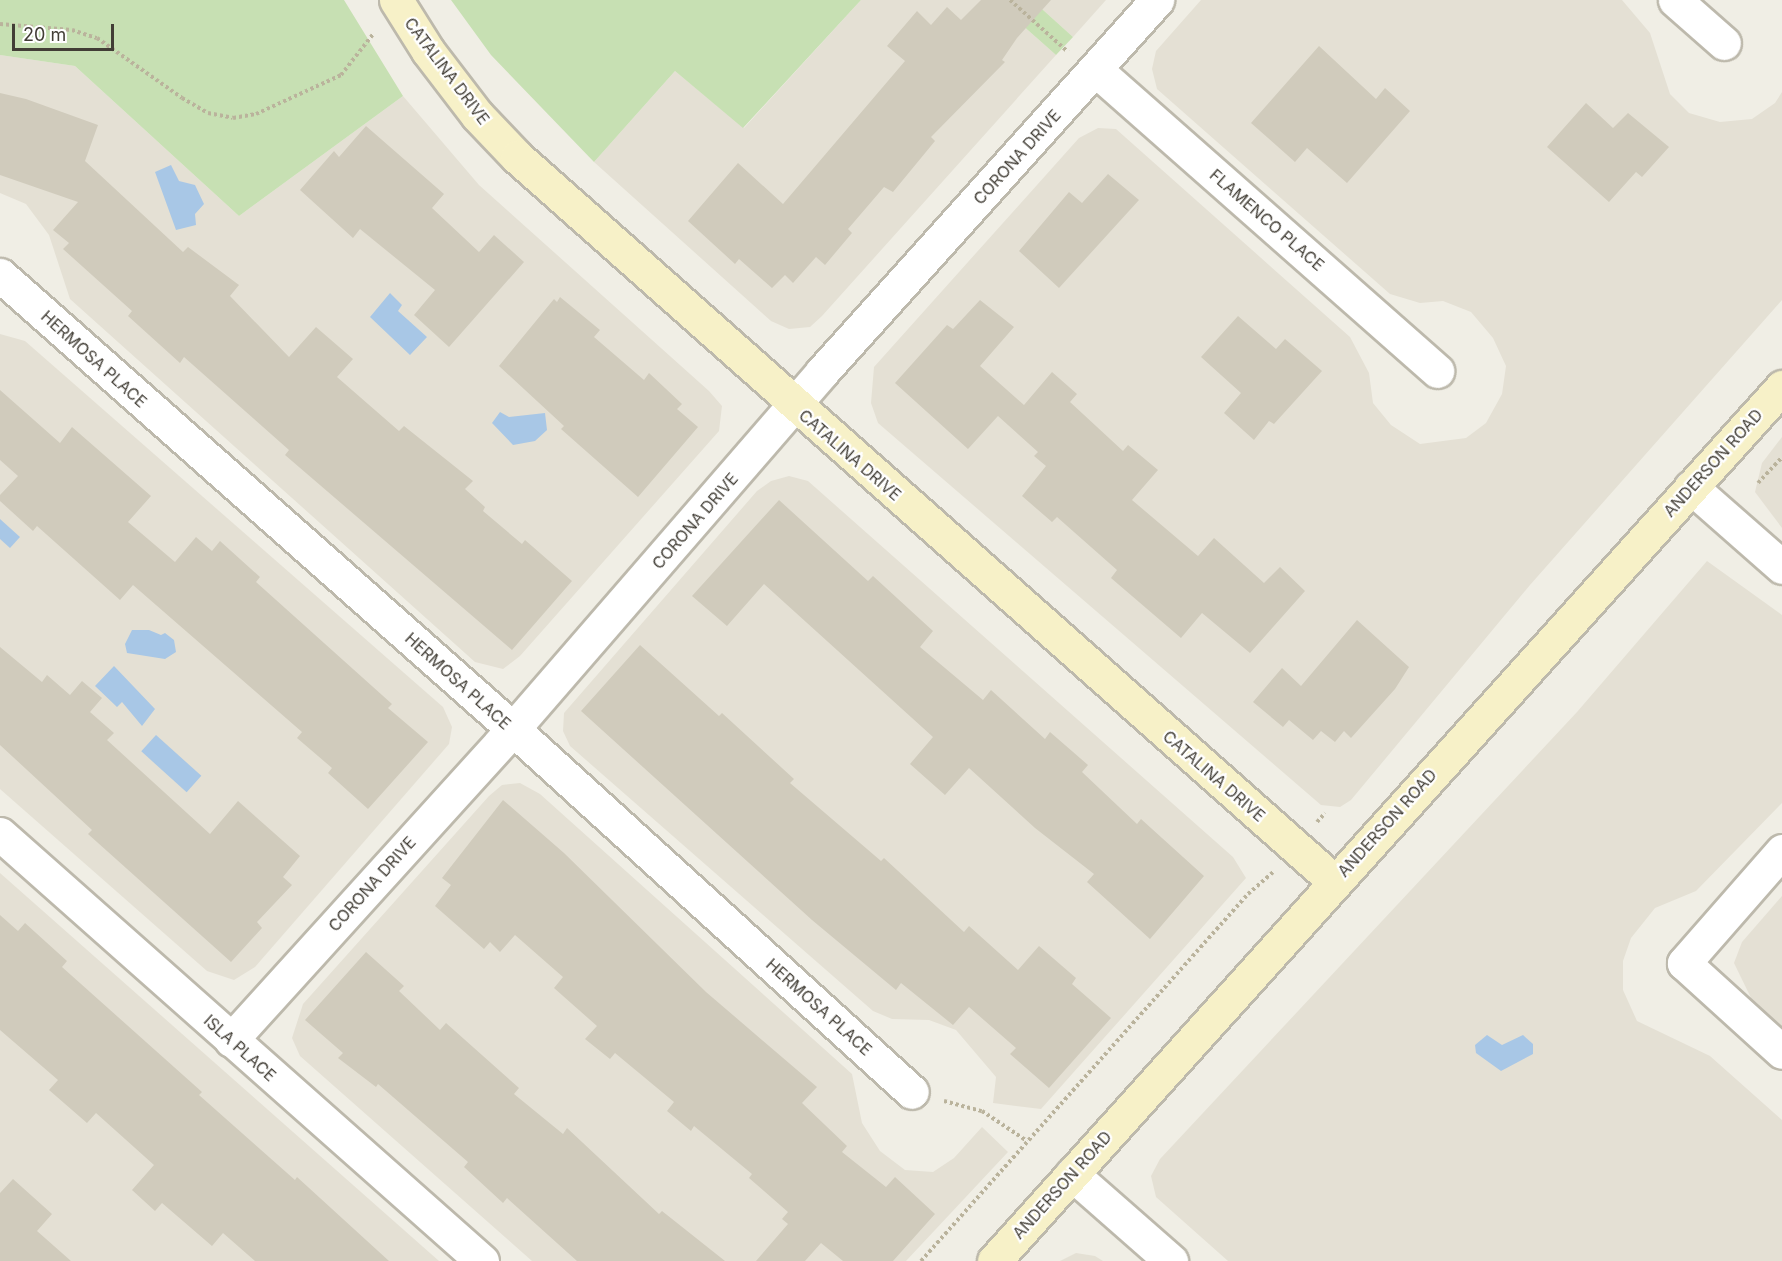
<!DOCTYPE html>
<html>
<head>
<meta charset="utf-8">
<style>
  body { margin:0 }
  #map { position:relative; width:1782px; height:1261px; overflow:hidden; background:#f0eee5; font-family:Inter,sans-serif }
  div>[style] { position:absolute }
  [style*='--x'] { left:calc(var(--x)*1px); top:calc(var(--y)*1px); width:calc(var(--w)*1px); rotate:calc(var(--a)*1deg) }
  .residential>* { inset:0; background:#e4e0d4 }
  .green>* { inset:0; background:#c7e0b3 }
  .water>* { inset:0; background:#a8c7e6; transform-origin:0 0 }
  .building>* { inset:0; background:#d0cbbc }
  .path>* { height:4px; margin-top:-2px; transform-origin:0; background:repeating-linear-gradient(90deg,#bab39c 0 3px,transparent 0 6px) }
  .roads { filter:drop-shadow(2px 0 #bdb9ac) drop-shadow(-2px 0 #bdb9ac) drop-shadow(0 2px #bdb9ac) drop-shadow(0 -2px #bdb9ac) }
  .street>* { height:33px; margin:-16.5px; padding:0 16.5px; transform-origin:16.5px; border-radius:16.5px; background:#fff }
  .secondary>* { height:33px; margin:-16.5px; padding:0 16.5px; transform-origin:16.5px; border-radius:16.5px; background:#f7f1c8 }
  span { translate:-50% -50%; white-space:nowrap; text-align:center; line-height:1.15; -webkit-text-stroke:4.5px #fff; paint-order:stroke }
  .street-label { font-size:16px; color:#423e36 }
  .scale { position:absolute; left:12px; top:24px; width:102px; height:27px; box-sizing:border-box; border:3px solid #423e36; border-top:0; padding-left:8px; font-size:18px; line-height:21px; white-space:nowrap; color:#423e36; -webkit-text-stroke:4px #fff; paint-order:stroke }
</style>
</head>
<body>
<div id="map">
  <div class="residential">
    <i style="clip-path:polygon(861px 0,994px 0,1056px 55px,822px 316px,810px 327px,789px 329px,771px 321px,594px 162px,675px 71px,744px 128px)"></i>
    <i style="clip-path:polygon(1032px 0,1106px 0,1073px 37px)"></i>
    <i style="clip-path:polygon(1201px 0,1622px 0,1650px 33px,1670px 94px,1689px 113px,1720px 122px,1752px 119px,1775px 103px,1782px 92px,1782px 300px,1530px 585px,1351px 800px,1340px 807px,1321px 805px,878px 423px,871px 403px,874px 367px,1079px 138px,1098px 128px,1116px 129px,1350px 337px,1369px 373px,1373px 403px,1391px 425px,1420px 444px,1466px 438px,1486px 423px,1502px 394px,1506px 366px,1493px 338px,1471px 312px,1443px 301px,1420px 303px,1390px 294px,1157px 89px,1152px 69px,1156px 51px)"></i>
    <i style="clip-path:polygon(0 55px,75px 66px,239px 216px,403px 96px,479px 185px,709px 391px,722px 406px,719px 431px,520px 656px,503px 669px,475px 662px,70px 299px,49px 235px,26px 204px,0 193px)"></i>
    <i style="clip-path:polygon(0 334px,25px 341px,443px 707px,452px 727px,449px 744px,255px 967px,234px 980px,207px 971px,0 789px)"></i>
    <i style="clip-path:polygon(1782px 437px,1782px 528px,1755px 492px,1762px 463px)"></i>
    <i style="clip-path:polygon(789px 476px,808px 481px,1233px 857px,1246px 878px,1041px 1109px,993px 1103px,996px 1077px,956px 1030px,929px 1020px,892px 1019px,873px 1011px,570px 746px,563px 731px,564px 713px,757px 491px,771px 481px)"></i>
    <i style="clip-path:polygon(1707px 561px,1782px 615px,1782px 803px,1696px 891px,1655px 908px,1631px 938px,1623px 961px,1623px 990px,1637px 1021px,1710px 1056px,1782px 1120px,1782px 1261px,1228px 1261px,1156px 1197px,1151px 1176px,1160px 1159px,1577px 712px)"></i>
    <i style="clip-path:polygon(520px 783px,540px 794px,852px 1074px,862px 1123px,880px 1151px,905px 1170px,933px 1172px,954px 1158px,982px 1127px,1008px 1152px,906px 1261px,532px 1261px,300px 1056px,292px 1038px,303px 1004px,489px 796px,502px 785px)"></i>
    <i style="clip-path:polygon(0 873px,439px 1261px,0 1261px)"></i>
    <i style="clip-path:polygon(1782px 896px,1782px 1027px,1752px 1000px,1734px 963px,1742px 942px)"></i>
    <i style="clip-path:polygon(1076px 1253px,1095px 1256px,1103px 1261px,1060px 1261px)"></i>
  </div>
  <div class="green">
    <i style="clip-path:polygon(0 0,344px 0,403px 96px,239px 216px,75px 66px,0 55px)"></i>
    <i style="clip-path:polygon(451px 0,861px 0,743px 128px,675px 71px,594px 162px,491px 55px)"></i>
    <i style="clip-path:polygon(994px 0,1032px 0,1073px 37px,1056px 55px)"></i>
  </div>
  <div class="water">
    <i style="clip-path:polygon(171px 165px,179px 181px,195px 185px,204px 204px,195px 214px,196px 225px,176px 230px,155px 172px)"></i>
    <i style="clip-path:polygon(390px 293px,402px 305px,398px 311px,427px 337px,410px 355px,370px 317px)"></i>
    <i style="clip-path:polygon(500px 412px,509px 417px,545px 413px,547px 430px,535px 441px,513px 445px,492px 423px)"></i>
    <i style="clip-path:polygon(0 519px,20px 537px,10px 548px,0 539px)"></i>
    <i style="clip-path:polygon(132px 630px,149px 630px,161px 635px,165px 633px,174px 640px,176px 652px,165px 659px,127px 653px,125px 644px)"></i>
    <i style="clip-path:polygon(114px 666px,155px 709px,142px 726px,122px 702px,117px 707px,95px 686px)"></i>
    <i style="left:156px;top:735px;width:61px;height:22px;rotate:42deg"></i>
    <i style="clip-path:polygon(1487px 1035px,1502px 1045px,1523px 1035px,1533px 1044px,1533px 1054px,1501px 1071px,1476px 1053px,1475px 1045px)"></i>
  </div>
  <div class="building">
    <i style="clip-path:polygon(981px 0,1051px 0,1017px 38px,1002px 60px,1005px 62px,931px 137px,935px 141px,893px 192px,884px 187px,848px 229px,852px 233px,825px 265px,816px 257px,793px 283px,785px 275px,772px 288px,739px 259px,735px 264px,688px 221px,738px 163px,783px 204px,905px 61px,887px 46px,917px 11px,931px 25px,947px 7px,961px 20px)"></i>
    <i style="clip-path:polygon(1319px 46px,1376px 99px,1385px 88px,1410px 111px,1347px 183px,1307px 148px,1295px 162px,1251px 123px)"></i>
    <i style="clip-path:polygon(0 93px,26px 99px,98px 125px,85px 161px,183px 252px,188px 247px,239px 285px,230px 296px,289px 357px,316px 327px,353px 359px,337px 377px,399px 431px,404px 426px,473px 481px,465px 489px,485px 507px,483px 511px,522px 544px,525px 540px,572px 581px,512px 650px,285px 455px,289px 450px,184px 357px,180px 363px,128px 316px,132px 311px,63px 249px,69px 243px,53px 230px,78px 202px,0 175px)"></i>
    <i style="clip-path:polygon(1586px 103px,1613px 128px,1628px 113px,1669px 147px,1642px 177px,1636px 172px,1609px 202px,1547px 147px)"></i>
    <i style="clip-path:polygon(366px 126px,444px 194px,432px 208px,479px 252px,494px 235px,524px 262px,449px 347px,414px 315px,435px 290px,360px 229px,353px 238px,300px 190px,334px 151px,339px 157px)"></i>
    <i style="clip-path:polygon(1108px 174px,1139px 200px,1059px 288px,1019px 251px,1069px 192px,1082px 203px)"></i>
    <i style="clip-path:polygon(560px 297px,600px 330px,594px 337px,644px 380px,649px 373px,682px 404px,677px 409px,698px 427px,638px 497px,561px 429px,564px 426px,499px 366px,554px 299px,557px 302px)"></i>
    <i style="clip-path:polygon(980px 300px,1014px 327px,980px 366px,1024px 405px,1052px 372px,1077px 394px,1070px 402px,1123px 451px,1128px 445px,1158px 470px,1132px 500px,1198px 556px,1214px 538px,1264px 583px,1280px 567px,1305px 591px,1250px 653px,1202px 613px,1181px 638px,1111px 578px,1117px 570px,1057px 517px,1052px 522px,1022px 496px,1046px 466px,1034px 456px,1038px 452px,998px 416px,968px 449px,895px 383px,947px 325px,953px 329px)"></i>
    <i style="clip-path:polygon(1238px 316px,1276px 349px,1285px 339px,1322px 371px,1274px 424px,1269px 421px,1254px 440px,1224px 413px,1241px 393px,1201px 357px)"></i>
    <i style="clip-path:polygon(0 390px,60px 443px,72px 427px,151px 496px,128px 522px,175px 562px,196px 537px,212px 551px,220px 541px,260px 577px,256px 582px,392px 704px,388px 708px,428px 742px,368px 809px,328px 773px,332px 768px,297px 738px,302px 732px,133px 585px,120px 600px,37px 526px,33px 531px,0 501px,0 495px,18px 476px,0 460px)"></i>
    <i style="clip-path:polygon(779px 500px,868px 581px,873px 576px,933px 631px,920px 647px,983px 700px,991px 690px,1045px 739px,1050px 732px,1088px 765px,1082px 772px,1137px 824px,1141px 819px,1204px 876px,1150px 939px,1087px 882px,1094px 874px,1035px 828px,969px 768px,945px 795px,910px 764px,933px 737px,764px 584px,727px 626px,692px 596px)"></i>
    <i style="clip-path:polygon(1357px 620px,1409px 667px,1395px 689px,1351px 738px,1344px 731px,1335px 742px,1321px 731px,1313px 740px,1289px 720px,1283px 727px,1253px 702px,1282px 668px,1301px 686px)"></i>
    <i style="clip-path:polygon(640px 645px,719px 716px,722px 713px,794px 779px,790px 783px,881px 861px,884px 858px,964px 932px,969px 926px,1018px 970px,1039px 946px,1076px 978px,1072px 984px,1111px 1018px,1049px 1088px,1010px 1054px,1016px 1048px,969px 1007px,953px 1025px,901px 983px,896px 990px,812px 920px,581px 711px)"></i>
    <i style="clip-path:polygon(0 647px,42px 682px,47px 675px,70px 695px,82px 681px,102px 698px,90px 712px,114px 733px,107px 740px,210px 834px,238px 801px,300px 856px,283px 877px,292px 885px,257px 922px,262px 928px,231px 962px,88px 834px,92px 830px,0 745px)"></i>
    <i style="clip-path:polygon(503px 800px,564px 853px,706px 992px,817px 1087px,802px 1103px,847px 1146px,842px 1152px,886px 1187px,895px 1177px,935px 1214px,893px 1261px,843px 1261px,821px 1243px,805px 1261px,756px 1261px,788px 1224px,782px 1219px,788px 1212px,749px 1178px,752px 1174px,694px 1126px,691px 1131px,667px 1111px,674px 1102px,615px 1053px,610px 1059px,585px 1039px,597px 1026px,554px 988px,563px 977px,515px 935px,500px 952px,490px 942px,484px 949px,435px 906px,451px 885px,442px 878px)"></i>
    <i style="clip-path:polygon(0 915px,18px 931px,25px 923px,67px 961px,62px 967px,202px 1092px,199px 1095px,295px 1180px,297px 1177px,389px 1261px,255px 1261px,223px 1233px,212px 1246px,162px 1203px,155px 1211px,132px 1190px,154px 1165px,96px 1113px,87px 1123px,49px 1090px,58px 1080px,0 1030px)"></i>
    <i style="clip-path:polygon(366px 952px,404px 986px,399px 991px,440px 1030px,446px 1023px,519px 1088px,514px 1094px,563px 1134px,567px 1128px,659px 1214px,662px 1211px,725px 1261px,577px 1261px,507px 1198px,503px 1203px,464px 1167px,468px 1162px,378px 1084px,376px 1087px,338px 1058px,343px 1053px,305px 1020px)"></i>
    <i style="clip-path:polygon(13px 1179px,52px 1214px,37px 1231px,71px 1261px,0 1261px,0 1193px)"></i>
  </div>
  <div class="path">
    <i style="--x:1010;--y:0;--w:78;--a:41.9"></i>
    <i style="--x:0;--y:24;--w:72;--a:4.8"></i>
    <i style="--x:72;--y:30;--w:26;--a:18"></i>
    <i style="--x:97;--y:38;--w:104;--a:35.2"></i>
    <i style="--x:182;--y:98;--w:30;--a:30"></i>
    <i style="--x:208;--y:113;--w:25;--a:11"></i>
    <i style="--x:233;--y:118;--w:23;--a:-10"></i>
    <i style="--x:256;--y:114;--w:94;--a:-24.6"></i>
    <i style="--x:341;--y:75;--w:53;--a:-51.8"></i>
    <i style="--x:1758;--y:483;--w:35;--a:-47"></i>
    <i style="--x:1317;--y:822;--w:12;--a:-48"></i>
    <i style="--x:944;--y:1101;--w:39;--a:15"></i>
    <i style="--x:982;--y:1111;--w:54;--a:33.7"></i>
    <i style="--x:921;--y:1261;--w:492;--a:-48.3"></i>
    <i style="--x:1248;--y:894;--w:33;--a:-41"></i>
  </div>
  <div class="roads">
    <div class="street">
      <i style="--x:1675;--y:0;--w:65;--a:41.3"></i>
      <i style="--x:1096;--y:70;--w:455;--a:41.4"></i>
      <i style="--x:0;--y:275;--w:685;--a:41.51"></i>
      <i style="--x:513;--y:729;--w:539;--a:42.3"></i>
      <i style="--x:1691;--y:487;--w:121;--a:41.3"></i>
      <i style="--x:0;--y:834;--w:644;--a:41.54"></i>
      <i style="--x:1782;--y:851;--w:149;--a:131.2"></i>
      <i style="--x:1684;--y:963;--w:132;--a:42.2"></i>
      <i style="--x:231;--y:1040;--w:420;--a:-47.8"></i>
      <i style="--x:513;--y:729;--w:472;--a:-49.1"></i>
      <i style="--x:822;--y:372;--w:501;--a:-48"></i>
      <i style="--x:1072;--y:1174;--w:132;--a:41.3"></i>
    </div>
    <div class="secondary">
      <i style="--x:396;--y:0;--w:60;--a:57.9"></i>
      <i style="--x:428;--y:51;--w:81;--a:52.6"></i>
      <i style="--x:477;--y:115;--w:58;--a:46.4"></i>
      <i style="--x:517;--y:157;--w:1092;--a:41.55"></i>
      <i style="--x:994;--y:1261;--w:1177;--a:-47.96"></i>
    </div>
  </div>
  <div class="street-label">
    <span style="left:447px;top:71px;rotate:53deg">CATALINA DRIVE</span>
    <span style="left:1017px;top:157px;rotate:-48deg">CORONA DRIVE</span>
    <span style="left:1267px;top:220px;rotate:41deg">FLAMENCO PLACE</span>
    <span style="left:94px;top:359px;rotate:42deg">HERMOSA PLACE</span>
    <span style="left:850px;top:455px;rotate:41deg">CATALINA DRIVE</span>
    <span style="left:1713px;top:463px;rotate:-48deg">ANDERSON ROAD</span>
    <span style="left:695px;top:521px;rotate:-49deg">CORONA DRIVE</span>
    <span style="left:458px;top:681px;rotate:42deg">HERMOSA PLACE</span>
    <span style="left:1214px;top:776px;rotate:41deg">CATALINA DRIVE</span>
    <span style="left:1387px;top:823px;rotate:-48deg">ANDERSON ROAD</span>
    <span style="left:372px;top:884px;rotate:-48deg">CORONA DRIVE</span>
    <span style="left:819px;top:1007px;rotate:42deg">HERMOSA PLACE</span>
    <span style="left:240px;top:1048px;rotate:42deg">ISLA PLACE</span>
    <span style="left:1062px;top:1185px;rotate:-48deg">ANDERSON ROAD</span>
  </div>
  <div class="scale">20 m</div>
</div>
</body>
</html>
